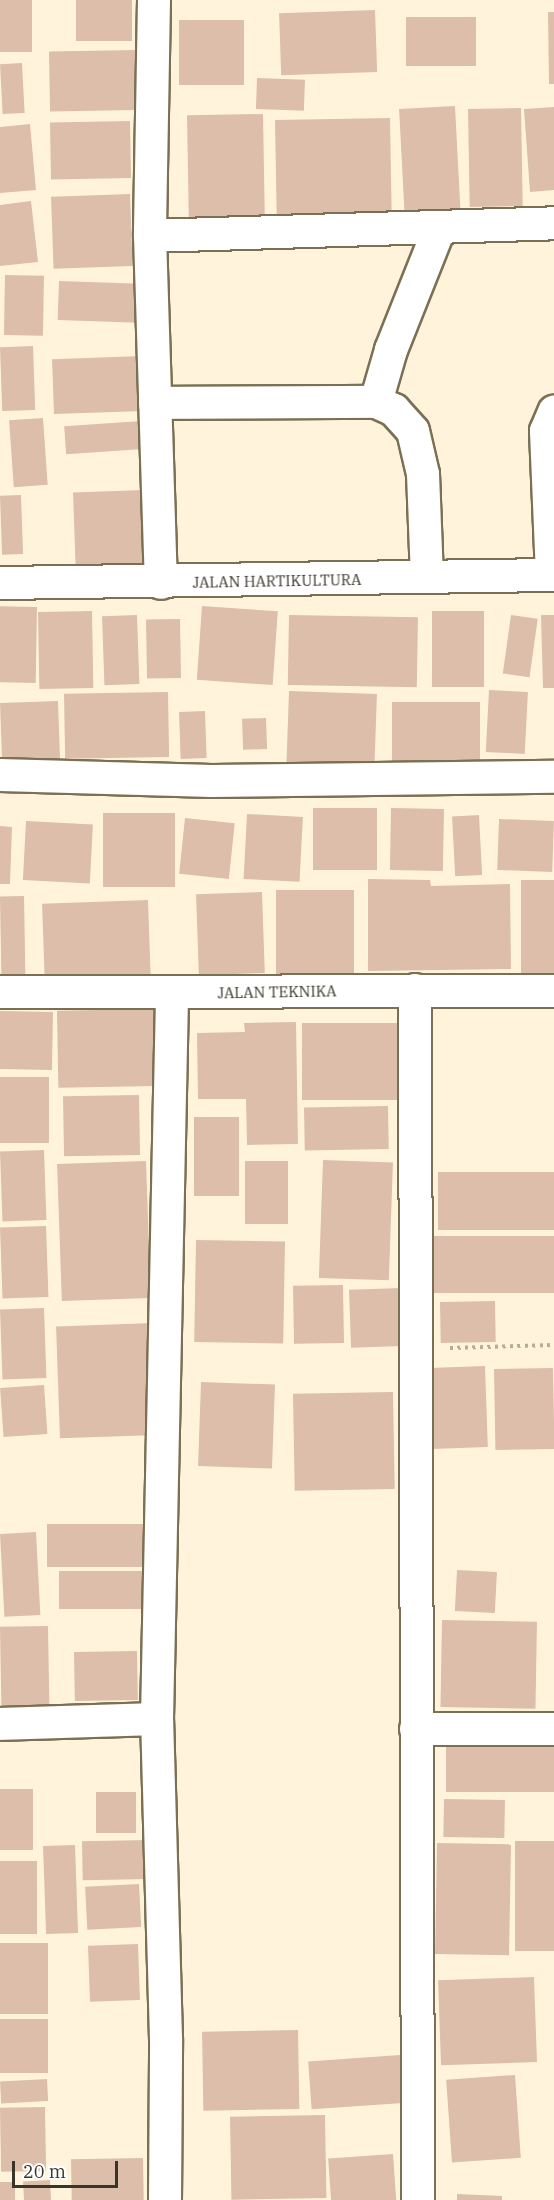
<!DOCTYPE html>
<html>
<head>
<meta charset="utf-8">
<style>
  body { margin:0 }
  #map { position:relative; width:554px; height:2200px; overflow:hidden; background:#fff4db; font-family:"IBM Plex Serif",serif }
  div>[style] { position:absolute }
  [style*='--x'] { left:calc(var(--x)*1px); top:calc(var(--y)*1px); width:calc(var(--w)*1px); rotate:calc(var(--a)*1deg) }
  .building>* { inset:0; background:#dcbeab; transform-origin:0 0 }
  .path>* { height:4px; margin-top:-2px; transform-origin:0; background:repeating-linear-gradient(90deg,#b6ad99 0 3px,transparent 0 7.5px) }
  .roads { filter:drop-shadow(2px 0 #7c7054) drop-shadow(-2px 0 #7c7054) drop-shadow(0 2px #7c7054) drop-shadow(0 -2px #7c7054) }
  .street>* { height:32px; margin:-16px; padding:0 16px; transform-origin:16px; border-radius:16px; background:#fff }
  span { translate:-50% -50%; white-space:nowrap; text-align:center; line-height:1.15; -webkit-text-stroke:6px #fff; paint-order:stroke }
  .street-label { font-size:15px; color:#3a3529 }
  .scale { position:absolute; left:12px; top:2161px; width:106px; height:27px; box-sizing:border-box; border:3px solid #3a3529; border-top:0; padding-left:8px; font-size:18px; line-height:21px; white-space:nowrap; color:#3a3529; -webkit-text-stroke:4px #fff; paint-order:stroke }
</style>
</head>
<body>
<div id="map">
  <div class="building">
    <i style="left:0;top:0;width:32px;height:52px"></i>
    <i style="left:76px;top:0;width:56px;height:41px"></i>
    <i style="left:375px;top:10px;width:62px;height:96px;rotate:88deg"></i>
    <i style="clip-path:polygon(548px 12px,554px 12px,554px 84px,549px 84px)"></i>
    <i style="left:406px;top:17px;width:70px;height:49px"></i>
    <i style="left:179px;top:20px;width:65px;height:65px"></i>
    <i style="left:136px;top:50px;width:60px;height:87px;rotate:89deg"></i>
    <i style="left:22px;top:63px;width:50px;height:22px;rotate:87deg"></i>
    <i style="left:257px;top:78px;width:48px;height:31px;rotate:2deg"></i>
    <i style="left:455px;top:106px;width:103px;height:56px;rotate:87deg"></i>
    <i style="clip-path:polygon(554px 107px,554px 190px,530px 192px,524px 109px)"></i>
    <i style="left:521px;top:108px;width:98px;height:53px;rotate:89deg"></i>
    <i style="left:263px;top:114px;width:103px;height:76px;rotate:89deg"></i>
    <i style="left:390px;top:118px;width:95px;height:115px;rotate:89deg"></i>
    <i style="left:130px;top:121px;width:57px;height:80px;rotate:89deg"></i>
    <i style="clip-path:polygon(30px 124px,36px 190px,0 193px,0 127px)"></i>
    <i style="left:130px;top:194px;width:72px;height:79px;rotate:88deg"></i>
    <i style="clip-path:polygon(31px 201px,38px 262px,0 266px,0 205px)"></i>
    <i style="left:5px;top:275px;width:39px;height:60px;rotate:1deg"></i>
    <i style="left:59px;top:281px;width:88px;height:39px;rotate:2deg"></i>
    <i style="left:33px;top:346px;width:64px;height:33px;rotate:88deg"></i>
    <i style="left:142px;top:356px;width:55px;height:90px;rotate:88deg"></i>
    <i style="left:43px;top:418px;width:67px;height:34px;rotate:86deg"></i>
    <i style="left:141px;top:421px;width:28px;height:77px;rotate:86deg"></i>
    <i style="left:144px;top:490px;width:77px;height:71px;rotate:88deg"></i>
    <i style="left:21px;top:495px;width:59px;height:21px;rotate:88deg"></i>
    <i style="left:202px;top:606px;width:76px;height:74px;rotate:4deg"></i>
    <i style="left:37px;top:607px;width:76px;height:37px;rotate:91deg"></i>
    <i style="left:92px;top:611px;width:77px;height:54px;rotate:89deg"></i>
    <i style="left:432px;top:611px;width:52px;height:76px"></i>
    <i style="left:137px;top:615px;width:69px;height:35px;rotate:88deg"></i>
    <i style="left:289px;top:615px;width:129px;height:70px;rotate:1deg"></i>
    <i style="left:511px;top:615px;width:27px;height:59px;rotate:8deg"></i>
    <i style="clip-path:polygon(541px 615px,554px 615px,554px 688px,543px 688px)"></i>
    <i style="left:180px;top:619px;width:59px;height:34px;rotate:89deg"></i>
    <i style="left:489px;top:690px;width:39px;height:62px;rotate:3deg"></i>
    <i style="left:289px;top:691px;width:88px;height:78px;rotate:2deg"></i>
    <i style="left:168px;top:692px;width:65px;height:104px;rotate:89deg"></i>
    <i style="left:58px;top:701px;width:58px;height:58px;rotate:88deg"></i>
    <i style="left:392px;top:702px;width:88px;height:68px"></i>
    <i style="left:205px;top:711px;width:47px;height:26px;rotate:88deg"></i>
    <i style="left:266px;top:718px;width:31px;height:24px;rotate:88deg"></i>
    <i style="left:313px;top:808px;width:64px;height:62px"></i>
    <i style="left:391px;top:808px;width:53px;height:62px;rotate:1deg"></i>
    <i style="left:103px;top:813px;width:72px;height:74px"></i>
    <i style="left:247px;top:814px;width:56px;height:65px;rotate:3deg"></i>
    <i style="left:479px;top:815px;width:60px;height:27px;rotate:87deg"></i>
    <i style="left:185px;top:818px;width:50px;height:56px;rotate:6deg"></i>
    <i style="left:499px;top:819px;width:55px;height:51px;rotate:2deg"></i>
    <i style="left:26px;top:821px;width:67px;height:59px;rotate:3deg"></i>
    <i style="clip-path:polygon(0 826px,12px 827px,10px 884px,0 884px)"></i>
    <i style="clip-path:polygon(368px 879px,430px 880px,431px 886px,510px 884px,511px 969px,368px 971px)"></i>
    <i style="left:521px;top:880px;width:33px;height:93px"></i>
    <i style="left:276px;top:890px;width:78px;height:86px"></i>
    <i style="left:262px;top:892px;width:81px;height:66px;rotate:88deg"></i>
    <i style="left:24px;top:896px;width:80px;height:24px;rotate:89deg"></i>
    <i style="left:148px;top:900px;width:74px;height:106px;rotate:88deg"></i>
    <i style="left:155px;top:1009px;width:77px;height:98px;rotate:89deg"></i>
    <i style="left:0;top:1011px;width:53px;height:58px;rotate:1deg"></i>
    <i style="clip-path:polygon(296px 1022px,298px 1144px,247px 1145px,246px 1099px,198px 1099px,197px 1033px,245px 1032px,244px 1023px)"></i>
    <i style="left:401px;top:1023px;width:77px;height:99px;rotate:90deg"></i>
    <i style="left:0;top:1077px;width:49px;height:66px"></i>
    <i style="left:139px;top:1095px;width:60px;height:76px;rotate:89deg"></i>
    <i style="left:388px;top:1106px;width:43px;height:84px;rotate:89deg"></i>
    <i style="left:194px;top:1117px;width:45px;height:79px"></i>
    <i style="left:44px;top:1150px;width:70px;height:44px;rotate:88deg"></i>
    <i style="left:323px;top:1160px;width:70px;height:118px;rotate:2deg"></i>
    <i style="left:146px;top:1161px;width:137px;height:89px;rotate:88deg"></i>
    <i style="left:245px;top:1161px;width:43px;height:63px"></i>
    <i style="left:554px;top:1172px;width:58px;height:116px;rotate:90deg"></i>
    <i style="left:46px;top:1226px;width:71px;height:46px;rotate:88deg"></i>
    <i style="left:554px;top:1236px;width:57px;height:122px;rotate:90deg"></i>
    <i style="left:196px;top:1240px;width:89px;height:102px;rotate:1deg"></i>
    <i style="left:343px;top:1285px;width:58px;height:50px;rotate:89deg"></i>
    <i style="left:401px;top:1288px;width:58px;height:52px;rotate:88deg"></i>
    <i style="left:495px;top:1301px;width:41px;height:55px;rotate:89deg"></i>
    <i style="left:44px;top:1308px;width:70px;height:44px;rotate:88deg"></i>
    <i style="left:153px;top:1323px;width:112px;height:97px;rotate:88deg"></i>
    <i style="left:485px;top:1366px;width:81px;height:63px;rotate:88deg"></i>
    <i style="left:553px;top:1368px;width:81px;height:59px;rotate:89deg"></i>
    <i style="left:201px;top:1382px;width:74px;height:84px;rotate:2deg"></i>
    <i style="left:44px;top:1385px;width:49px;height:44px;rotate:86deg"></i>
    <i style="left:393px;top:1392px;width:97px;height:100px;rotate:89deg"></i>
    <i style="left:154px;top:1524px;width:43px;height:107px;rotate:90deg"></i>
    <i style="left:36px;top:1532px;width:83px;height:36px;rotate:87deg"></i>
    <i style="left:457px;top:1570px;width:40px;height:41px;rotate:3deg"></i>
    <i style="left:156px;top:1571px;width:38px;height:97px;rotate:90deg"></i>
    <i style="left:442px;top:1620px;width:95px;height:87px;rotate:1deg"></i>
    <i style="left:48px;top:1626px;width:92px;height:48px;rotate:89deg"></i>
    <i style="left:137px;top:1651px;width:49px;height:63px;rotate:89deg"></i>
    <i style="left:554px;top:1739px;width:53px;height:108px;rotate:90deg"></i>
    <i style="left:0;top:1789px;width:33px;height:61px"></i>
    <i style="left:96px;top:1792px;width:40px;height:41px"></i>
    <i style="left:444px;top:1799px;width:61px;height:38px;rotate:1deg"></i>
    <i style="left:148px;top:1840px;width:39px;height:66px;rotate:89deg"></i>
    <i style="left:515px;top:1841px;width:39px;height:110px"></i>
    <i style="left:437px;top:1843px;width:74px;height:111px;rotate:1deg"></i>
    <i style="left:75px;top:1845px;width:88px;height:32px;rotate:88deg"></i>
    <i style="left:0;top:1861px;width:37px;height:73px"></i>
    <i style="left:139px;top:1884px;width:43px;height:54px;rotate:87deg"></i>
    <i style="left:0;top:1943px;width:48px;height:71px"></i>
    <i style="left:138px;top:1944px;width:56px;height:50px;rotate:88deg"></i>
    <i style="left:534px;top:1977px;width:85px;height:96px;rotate:88deg"></i>
    <i style="left:0;top:2019px;width:48px;height:54px"></i>
    <i style="left:298px;top:2030px;width:79px;height:96px;rotate:89deg"></i>
    <i style="left:400px;top:2055px;width:48px;height:92px;rotate:86deg"></i>
    <i style="left:515px;top:2075px;width:83px;height:69px;rotate:86deg"></i>
    <i style="left:47px;top:2079px;width:22px;height:47px;rotate:87deg"></i>
    <i style="left:45px;top:2107px;width:64px;height:45px;rotate:89deg"></i>
    <i style="left:325px;top:2115px;width:83px;height:95px;rotate:89deg"></i>
    <i style="left:393px;top:2154px;width:46px;height:65px;rotate:86deg"></i>
    <i style="left:143px;top:2158px;width:42px;height:72px;rotate:89deg"></i>
    <i style="left:50px;top:2180px;width:20px;height:27px;rotate:87deg"></i>
    <i style="left:0;top:2182px;width:15px;height:18px"></i>
    <i style="clip-path:polygon(457px 2194px,502px 2196px,502px 2200px,457px 2200px)"></i>
  </div>
  <div class="path">
    <i style="--x:450;--y:1348;--w:104;--a:-1.7"></i>
  </div>
  <div class="roads">
    <div class="street">
      <i style="--x:154;--y:0;--w:236;--a:91"></i>
      <i style="--x:150;--y:236;--w:347;--a:88.2"></i>
      <i style="--x:150;--y:236;--w:404;--a:-1.8"></i>
      <i style="--x:376;--y:402;--w:20;--a:24"></i>
      <i style="--x:394;--y:410;--w:28;--a:48"></i>
      <i style="--x:413;--y:431;--w:44;--a:76.9"></i>
      <i style="--x:423;--y:474;--w:103;--a:87.8"></i>
      <i style="--x:155;--y:403;--w:221;--a:-0.3"></i>
      <i style="--x:376;--y:402;--w:54;--a:-73.9"></i>
      <i style="--x:391;--y:350;--w:132;--a:-68.3"></i>
      <i style="--x:552;--y:575;--w:144;--a:-92.4"></i>
      <i style="--x:546;--y:431;--w:21;--a:-67"></i>
      <i style="--x:0;--y:583;--w:554;--a:-0.83"></i>
      <i style="--x:0;--y:775;--w:212;--a:1.6"></i>
      <i style="--x:212;--y:781;--w:342;--a:-0.7"></i>
      <i style="--x:415;--y:990;--w:1210;--a:89.86"></i>
      <i style="--x:0;--y:992;--w:554;--a:-0.1"></i>
      <i style="--x:0;--y:1724;--w:157;--a:-1.8"></i>
      <i style="--x:416;--y:1729;--w:138;--a:0"></i>
      <i style="--x:165;--y:2200;--w:161;--a:-89.6"></i>
      <i style="--x:166;--y:2039;--w:320;--a:-91.6"></i>
      <i style="--x:157;--y:1719;--w:725;--a:-88.81"></i>
    </div>
  </div>
  <div class="street-label">
    <span style="left:277px;top:581px;rotate:-1deg">JALAN HARTIKULTURA</span>
    <span style="left:277px;top:992px;rotate:-1deg">JALAN TEKNIKA</span>
  </div>
  <div class="scale">20 m</div>
</div>
</body>
</html>
